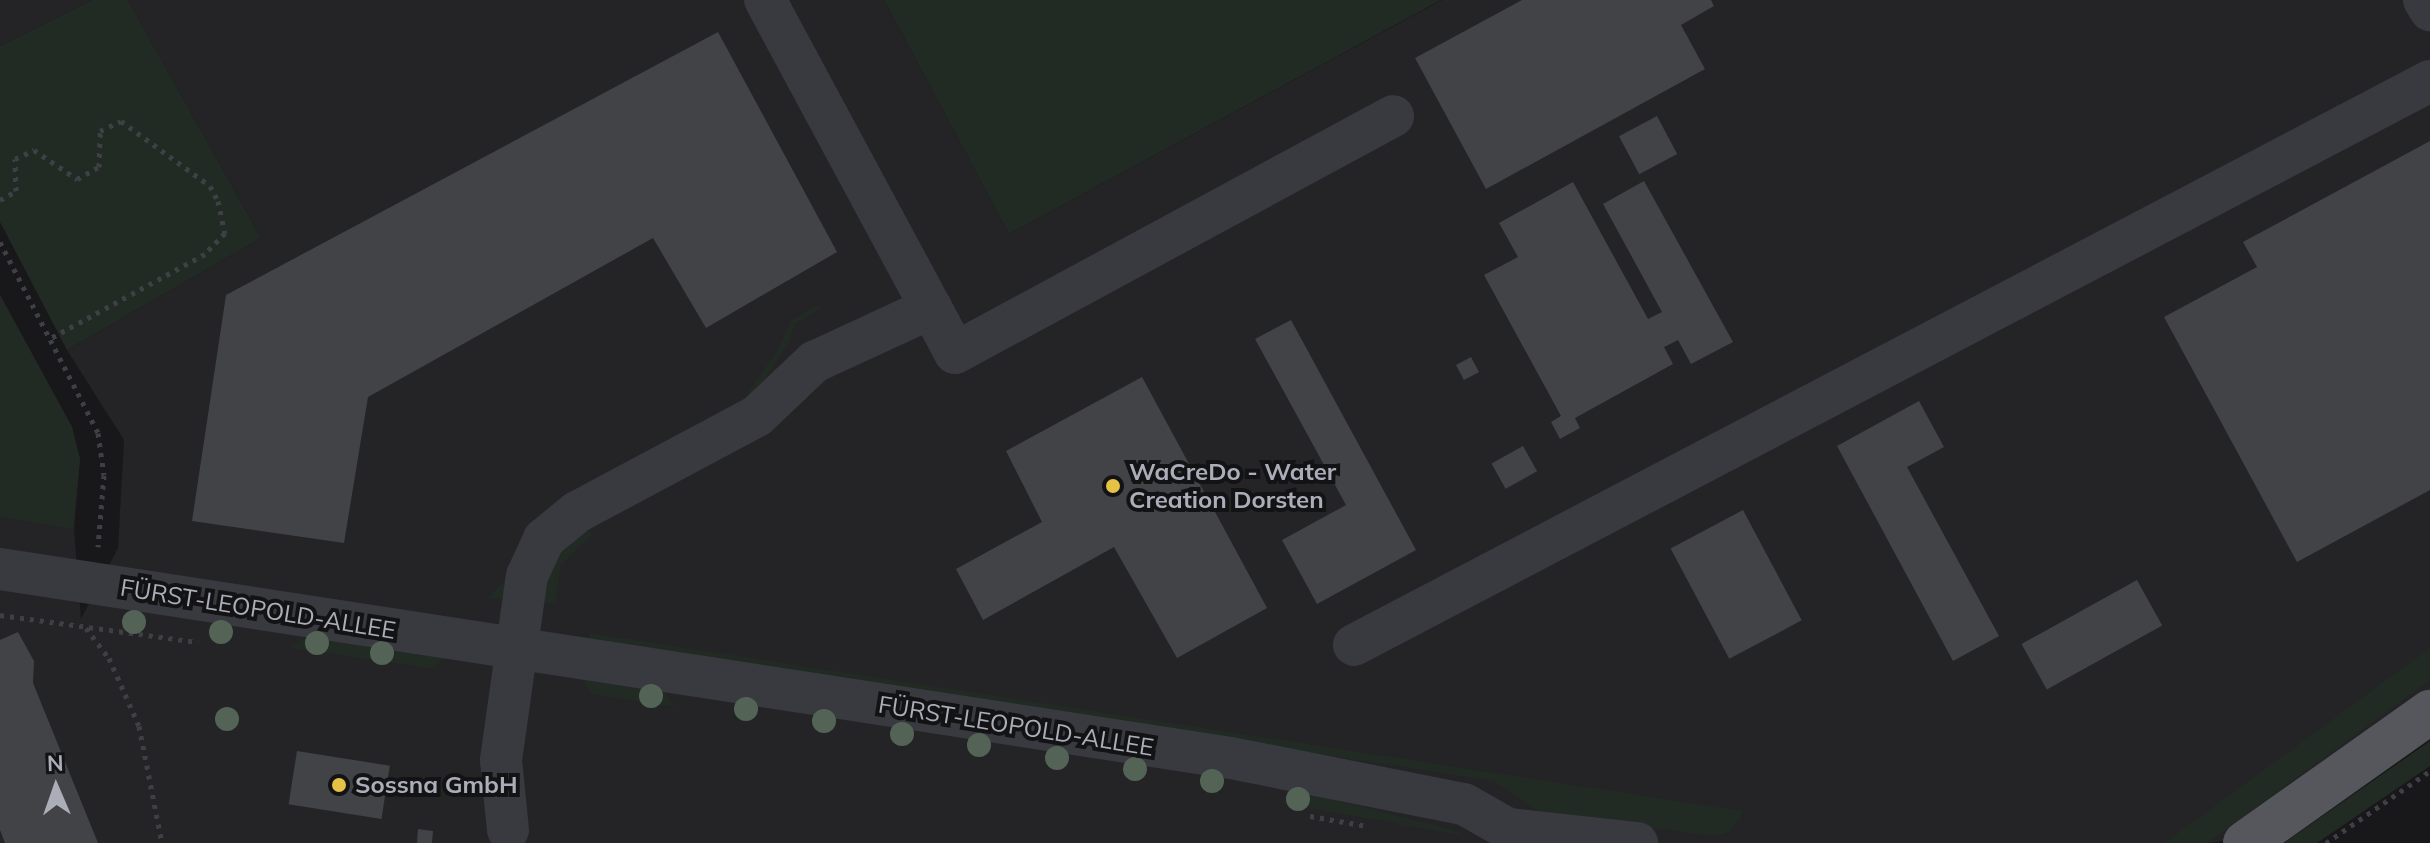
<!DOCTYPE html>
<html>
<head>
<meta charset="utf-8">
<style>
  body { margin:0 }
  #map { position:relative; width:2430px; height:843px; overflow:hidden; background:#18181a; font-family:Mulish,sans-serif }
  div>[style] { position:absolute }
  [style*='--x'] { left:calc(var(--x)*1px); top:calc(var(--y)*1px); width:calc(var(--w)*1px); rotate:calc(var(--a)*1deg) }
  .built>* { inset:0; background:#242427 }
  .green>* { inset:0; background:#222a24 }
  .building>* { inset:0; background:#424347; transform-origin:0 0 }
  .path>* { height:5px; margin-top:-2.5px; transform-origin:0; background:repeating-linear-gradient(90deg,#3f4046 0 4px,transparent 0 10px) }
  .minor>* { height:42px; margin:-21px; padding:0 21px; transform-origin:21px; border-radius:21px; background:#393a3f }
  .major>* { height:44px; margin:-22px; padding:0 22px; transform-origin:22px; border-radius:22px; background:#56565d }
  .trees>* { width:24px; height:24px; margin:-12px; border-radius:50%; background:#536457 }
  .dots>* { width:22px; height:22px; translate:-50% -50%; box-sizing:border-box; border:4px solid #131315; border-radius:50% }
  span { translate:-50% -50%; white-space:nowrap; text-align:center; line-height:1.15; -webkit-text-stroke:8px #131315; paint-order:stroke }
  .poi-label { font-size:24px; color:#abaeb9; font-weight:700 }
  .left { translate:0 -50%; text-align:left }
  .street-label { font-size:24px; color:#abaeb9 }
  .north { position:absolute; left:16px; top:747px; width:80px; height:80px; -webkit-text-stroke:6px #131315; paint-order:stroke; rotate:358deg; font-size:22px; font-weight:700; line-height:32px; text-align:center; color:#abaeb9 }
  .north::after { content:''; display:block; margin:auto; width:28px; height:36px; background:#abaeb9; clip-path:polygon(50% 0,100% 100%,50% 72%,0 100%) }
</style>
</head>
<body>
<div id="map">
  <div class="built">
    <i style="clip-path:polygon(0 0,92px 0,0 46px)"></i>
    <i style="clip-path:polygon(128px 0,884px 0,1009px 234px,1442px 0,2430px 0,2430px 711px,2257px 834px,2211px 843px,0 843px,0 295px,72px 427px,80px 459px,74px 529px,81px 619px,118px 548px,124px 440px,67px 350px,261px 238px)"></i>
  </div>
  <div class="green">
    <i style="clip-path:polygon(92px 0,128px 0,261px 238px,67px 350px,0 222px,0 46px)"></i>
    <i style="clip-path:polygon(884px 0,1441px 0,1009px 234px)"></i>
    <i style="clip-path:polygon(0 295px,72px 427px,80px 459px,73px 529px,0 517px)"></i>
    <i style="clip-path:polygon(819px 305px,821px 309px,794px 324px,790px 340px,750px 402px,587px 490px,503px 599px,488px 598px,505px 581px,513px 554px,540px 514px,743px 400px,779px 348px,791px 320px)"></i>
    <i style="clip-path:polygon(586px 527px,592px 535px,561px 565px,555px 602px,545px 604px,543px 591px,557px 552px)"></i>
    <i style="clip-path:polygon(589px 633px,1742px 811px,1741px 817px,1729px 832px,1712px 836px,1559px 816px,1537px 811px,1494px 781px,588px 641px)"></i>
    <i style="clip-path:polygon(309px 635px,445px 656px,434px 669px,291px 648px)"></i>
    <i style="clip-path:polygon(2430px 648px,2430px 680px,2332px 752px,2207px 843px,2164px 843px)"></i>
    <i style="clip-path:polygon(581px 677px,664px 691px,675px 707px,592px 694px)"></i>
    <i style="clip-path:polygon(2430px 741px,2430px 766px,2317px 843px,2284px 843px)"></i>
    <i style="clip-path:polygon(1299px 791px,1450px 829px,1466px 836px,1281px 803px)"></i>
  </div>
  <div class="building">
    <i style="clip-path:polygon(1522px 0,1711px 0,1714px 6px,1681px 25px,1705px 69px,1486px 189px,1415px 58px)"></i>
    <i style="clip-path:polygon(718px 32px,837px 252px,706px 328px,653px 238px,368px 397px,344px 543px,192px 521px,226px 295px)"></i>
    <i style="left:1657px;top:116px;width:43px;height:43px;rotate:62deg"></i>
    <i style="clip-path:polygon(2430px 141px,2430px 490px,2297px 562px,2164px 317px,2257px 267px,2243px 242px)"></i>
    <i style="clip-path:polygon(1644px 181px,1733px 342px,1691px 364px,1678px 340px,1664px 347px,1673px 364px,1575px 418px,1580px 428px,1560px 439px,1551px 422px,1561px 416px,1484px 275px,1518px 257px,1499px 223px,1573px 182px,1648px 319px,1662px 312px,1603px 204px)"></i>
    <i style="clip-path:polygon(1291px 320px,1416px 550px,1317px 604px,1282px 540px,1346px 505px,1255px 339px)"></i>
    <i style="left:1471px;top:357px;width:17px;height:17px;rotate:62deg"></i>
    <i style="clip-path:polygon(1142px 377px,1267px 608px,1177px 658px,1114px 547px,983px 620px,956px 569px,1042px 522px,1006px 451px)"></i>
    <i style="clip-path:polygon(1919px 401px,1944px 447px,1907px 467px,1999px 636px,1953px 661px,1837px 446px)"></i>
    <i style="left:1523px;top:446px;width:29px;height:36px;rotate:61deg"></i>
    <i style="left:1743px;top:510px;width:125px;height:82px;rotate:62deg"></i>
    <i style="left:2137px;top:580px;width:52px;height:132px;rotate:61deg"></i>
    <i style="clip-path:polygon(18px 632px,34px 661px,33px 683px,98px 843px,5px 843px,0 830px,0 640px)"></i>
    <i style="left:297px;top:751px;width:94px;height:54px;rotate:9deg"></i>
    <i style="clip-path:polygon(418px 829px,433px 831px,432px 843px,417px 843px)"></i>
  </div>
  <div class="path">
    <i style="--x:0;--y:200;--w:18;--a:-29"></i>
    <i style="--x:16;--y:191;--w:32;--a:-92"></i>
    <i style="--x:15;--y:159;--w:21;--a:-25"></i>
    <i style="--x:34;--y:150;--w:52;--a:34"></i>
    <i style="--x:77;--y:179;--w:25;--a:-29"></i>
    <i style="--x:99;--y:167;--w:36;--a:-88"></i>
    <i style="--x:100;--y:131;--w:23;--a:-25"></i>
    <i style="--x:121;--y:121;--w:110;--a:36.1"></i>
    <i style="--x:210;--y:186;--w:17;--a:62"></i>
    <i style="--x:218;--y:201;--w:33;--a:78"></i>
    <i style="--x:225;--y:233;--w:29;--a:134"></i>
    <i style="--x:205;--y:254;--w:175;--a:151.4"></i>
    <i style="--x:0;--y:242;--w:215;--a:62.8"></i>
    <i style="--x:98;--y:433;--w:42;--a:81.9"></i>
    <i style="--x:104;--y:475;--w:72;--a:94.8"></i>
    <i style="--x:0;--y:615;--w:200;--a:7.8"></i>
    <i style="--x:86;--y:628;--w:38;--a:53"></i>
    <i style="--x:109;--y:658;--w:74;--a:66.2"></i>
    <i style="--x:139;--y:726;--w:119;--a:78.9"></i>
    <i style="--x:1310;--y:816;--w:58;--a:10"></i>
    <i style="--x:2326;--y:843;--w:126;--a:-34.7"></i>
  </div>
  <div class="minor">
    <i style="--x:2424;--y:0;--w:12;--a:59"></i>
    <i style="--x:931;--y:308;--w:51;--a:61.9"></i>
    <i style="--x:955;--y:353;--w:498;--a:-28.4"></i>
    <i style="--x:0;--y:569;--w:1245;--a:8.73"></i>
    <i style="--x:1231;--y:758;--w:237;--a:11.2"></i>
    <i style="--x:1464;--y:804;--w:51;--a:29.6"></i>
    <i style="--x:1508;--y:829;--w:15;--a:67"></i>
    <i style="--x:1354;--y:645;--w:1215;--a:-27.66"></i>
    <i style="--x:1508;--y:829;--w:130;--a:6.2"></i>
    <i style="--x:508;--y:830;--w:70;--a:-95.7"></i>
    <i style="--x:501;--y:760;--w:186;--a:-82"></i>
    <i style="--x:527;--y:576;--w:41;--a:-65.3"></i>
    <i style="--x:544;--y:539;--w:43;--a:-39.3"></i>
    <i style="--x:577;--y:512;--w:204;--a:-28.1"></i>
    <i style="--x:757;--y:416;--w:79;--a:-43.5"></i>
    <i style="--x:814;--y:362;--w:129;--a:-24.8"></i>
    <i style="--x:931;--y:308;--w:350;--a:-118.3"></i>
  </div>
  <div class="major">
    <i style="--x:2245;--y:843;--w:227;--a:-35.3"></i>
  </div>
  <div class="trees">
    <i style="left:134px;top:622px"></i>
    <i style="left:221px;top:632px"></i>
    <i style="left:317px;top:643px"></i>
    <i style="left:382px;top:653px"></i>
    <i style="left:651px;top:696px"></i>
    <i style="left:746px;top:709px"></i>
    <i style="left:227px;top:719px"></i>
    <i style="left:824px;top:721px"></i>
    <i style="left:902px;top:734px"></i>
    <i style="left:979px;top:745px"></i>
    <i style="left:1057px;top:758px"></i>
    <i style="left:1135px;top:769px"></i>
    <i style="left:1212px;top:781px"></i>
    <i style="left:1298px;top:799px"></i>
  </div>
  <div class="dots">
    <i style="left:1113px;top:486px;background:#e5c145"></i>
    <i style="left:339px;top:785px;background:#e5c145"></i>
  </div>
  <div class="poi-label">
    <span class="left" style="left:1129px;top:486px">WaCreDo - Water<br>Creation Dorsten</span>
    <span class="left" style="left:355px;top:785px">Sossna GmbH</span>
  </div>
  <div class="street-label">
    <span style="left:258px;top:609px;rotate:9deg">FÜRST-LEOPOLD-ALLEE</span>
    <span style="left:1016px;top:726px;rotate:9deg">FÜRST-LEOPOLD-ALLEE</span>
  </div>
  <div class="north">N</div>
</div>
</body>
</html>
